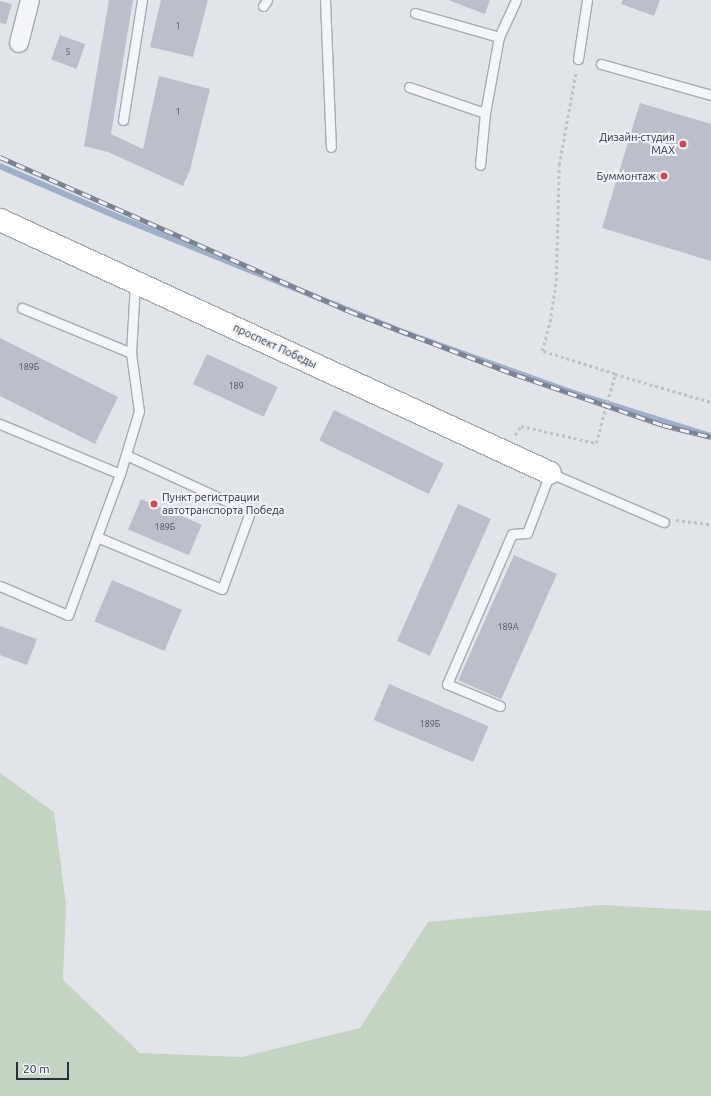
<!DOCTYPE html>
<html>
<head>
<meta charset="utf-8">
<style>
  body { margin:0 }
  #map { position:relative; width:711px; height:1096px; overflow:hidden; background:#e1e4e9; font-family:Ubuntu,sans-serif }
  div>[style] { position:absolute }
  [style*='--x'] { left:calc(var(--x)*1px); top:calc(var(--y)*1px); width:calc(var(--w)*1px); rotate:calc(var(--a)*1deg) }
  .green>* { inset:0; background:#c5d3c3 }
  .stream>* { height:5.5px; margin:-2.75px; padding:0 2.75px; transform-origin:2.75px; border-radius:2.75px; background:#9eafc7 }
  .building>* { inset:0; background:#bcbfc9; transform-origin:0 0 }
  .path>* { height:2.5px; margin-top:-1.25px; transform-origin:0; background:repeating-linear-gradient(90deg,#bfc2c8 0 3px,transparent 0 6px) }
  .roads { filter:drop-shadow(1px 0 #a6aab3) drop-shadow(-1px 0 #a6aab3) drop-shadow(0 1px #a6aab3) drop-shadow(0 -1px #a6aab3) }
  .lane>* { height:9px; margin:-4.5px; padding:0 4.5px; transform-origin:4.5px; border-radius:4.5px; background:#f4f5f8 }
  .street>* { height:18px; margin:-9px; padding:0 9px; transform-origin:9px; border-radius:9px; background:#f4f5f8 }
  .secondary>* { height:22px; margin:-11px; padding:0 11px; transform-origin:11px; border-radius:11px; background:#fff }
  .rail>* { height:4.5px; margin-top:-2.25px; transform-origin:0; background:repeating-linear-gradient(90deg,#f1f3f7 0 9px,#7b8292 0 18px); box-sizing:border-box; border-block:1px solid #7b8292 }
  .dots>* { width:11px; height:11px; translate:-50% -50%; box-sizing:border-box; border:2px solid #f1f3f7; border-radius:50% }
  span { translate:-50% -50%; white-space:nowrap; text-align:center; line-height:1.15; -webkit-text-stroke:4px #f1f3f7; paint-order:stroke }
  .number-label { font-size:9px; color:#4e5462 }
  .number-label span { -webkit-text-stroke-width:0 }
  .poi-label { font-size:11px; color:#2a3040 }
  .right { translate:-100% -50%; text-align:right }
  .left { translate:0 -50%; text-align:left }
  .street-label { font-size:11px; color:#2a3040 }
  .scale { position:absolute; left:16px; top:1062px; width:53px; height:18px; box-sizing:border-box; border:2px solid #2a3040; border-top:0; padding-left:5px; font-size:12px; line-height:14px; white-space:nowrap; color:#2a3040; -webkit-text-stroke:3px #f1f3f7; paint-order:stroke }
</style>
</head>
<body>
<div id="map">
  <div class="green">
    <i style="clip-path:polygon(0 773px,54px 812px,66px 905px,63px 980px,140px 1053px,242px 1057px,360px 1028px,428px 922px,602px 905px,711px 911px,711px 1096px,0 1096px)"></i>
  </div>
  <div class="stream">
    <i style="--x:0;--y:166;--w:126;--a:23.3"></i>
    <i style="--x:116;--y:216;--w:313;--a:22"></i>
    <i style="--x:406;--y:333;--w:178;--a:19.7"></i>
    <i style="--x:574;--y:393;--w:144;--a:17.4"></i>
  </div>
  <div class="building">
    <i style="clip-path:polygon(109px 0,133px 0,111px 134px,143px 149px,159px 76px,210px 89px,190px 170px,183px 186px,108px 152px,84px 146px)"></i>
    <i style="clip-path:polygon(161px 0,208px 0,193px 57px,150px 47px)"></i>
    <i style="clip-path:polygon(448px 0,490px 0,485px 14px)"></i>
    <i style="clip-path:polygon(623px 0,660px 0,654px 16px,621px 4px)"></i>
    <i style="clip-path:polygon(0 1px,12px 4px,6px 24px,0 23px)"></i>
    <i style="left:60px;top:35px;width:27px;height:26px;rotate:20deg"></i>
    <i style="clip-path:polygon(640px 103px,711px 124px,711px 261px,602px 228px)"></i>
    <i style="clip-path:polygon(0 338px,118px 397px,95px 444px,0 396px)"></i>
    <i style="left:207px;top:354px;width:78px;height:33px;rotate:25deg"></i>
    <i style="left:334px;top:410px;width:122px;height:34px;rotate:26deg"></i>
    <i style="left:141px;top:499px;width:66px;height:33px;rotate:23deg"></i>
    <i style="left:458px;top:504px;width:36px;height:150px;rotate:24deg"></i>
    <i style="left:514px;top:555px;width:47px;height:137px;rotate:24deg"></i>
    <i style="left:112px;top:580px;width:76px;height:45px;rotate:23deg"></i>
    <i style="clip-path:polygon(0 626px,37px 639px,27px 665px,0 655px)"></i>
    <i style="left:389px;top:684px;width:108px;height:39px;rotate:23deg"></i>
  </div>
  <div class="path">
    <i style="--x:615;--y:374;--w:100;--a:16.3"></i>
    <i style="--x:515;--y:435;--w:11;--a:-56"></i>
    <i style="--x:521;--y:426;--w:77;--a:12.8"></i>
    <i style="--x:596;--y:443;--w:72;--a:-74.6"></i>
    <i style="--x:615;--y:374;--w:77;--a:-162.5"></i>
    <i style="--x:542;--y:351;--w:30;--a:-75"></i>
    <i style="--x:550;--y:322;--w:41;--a:-81.7"></i>
    <i style="--x:556;--y:281;--w:116;--a:-88.5"></i>
    <i style="--x:559;--y:165;--w:96;--a:-79.7"></i>
    <i style="--x:676;--y:520;--w:35;--a:7"></i>
  </div>
  <div class="roads">
    <div class="lane">
      <i style="--x:325;--y:0;--w:147;--a:87.7"></i>
      <i style="--x:263;--y:6;--w:7;--a:-56"></i>
      <i style="--x:415;--y:13;--w:87;--a:15.9"></i>
      <i style="--x:578;--y:59;--w:60;--a:-81.3"></i>
      <i style="--x:601;--y:64;--w:114;--a:15.7"></i>
      <i style="--x:409;--y:87;--w:80;--a:18.9"></i>
      <i style="--x:123;--y:120;--w:121;--a:-81"></i>
      <i style="--x:480;--y:165;--w:52;--a:-84.5"></i>
      <i style="--x:485;--y:113;--w:77;--a:-79.6"></i>
      <i style="--x:499;--y:37;--w:41;--a:-65.3"></i>
      <i style="--x:22;--y:308;--w:118;--a:22.4"></i>
      <i style="--x:0;--y:424;--w:130;--a:22.6"></i>
      <i style="--x:97;--y:537;--w:135;--a:22.6"></i>
      <i style="--x:222;--y:589;--w:82;--a:-70"></i>
      <i style="--x:250;--y:512;--w:136;--a:-155.3"></i>
      <i style="--x:0;--y:586;--w:74;--a:23.1"></i>
      <i style="--x:68;--y:615;--w:150;--a:-69.8"></i>
      <i style="--x:120;--y:474;--w:66;--a:-73.2"></i>
      <i style="--x:139;--y:411;--w:59;--a:-97.9"></i>
      <i style="--x:131;--y:353;--w:70;--a:-86.7"></i>
      <i style="--x:500;--y:706;--w:57;--a:-157.5"></i>
      <i style="--x:447;--y:684;--w:163;--a:-66.6"></i>
      <i style="--x:512;--y:534;--w:15;--a:-4"></i>
      <i style="--x:527;--y:533;--w:64;--a:-69"></i>
      <i style="--x:550;--y:473;--w:124;--a:23.3"></i>
    </div>
    <div class="street">
      <i style="--x:19;--y:43;--w:44;--a:-75.7"></i>
    </div>
    <div class="secondary">
      <i style="--x:0;--y:220;--w:605;--a:24.7"></i>
    </div>
  </div>
  <div class="rail">
    <i style="--x:0;--y:157;--w:381;--a:23.8"></i>
    <i style="--x:349;--y:311;--w:180;--a:20.9"></i>
    <i style="--x:517;--y:375;--w:154;--a:18.9"></i>
    <i style="--x:663;--y:425;--w:49;--a:14"></i>
  </div>
  <div class="dots">
    <i style="left:683px;top:144px;background:#c84d55"></i>
    <i style="left:664px;top:176px;background:#c84d55"></i>
    <i style="left:154px;top:504px;background:#c84d55"></i>
  </div>
  <div class="number-label">
    <span style="left:178px;top:26px">1</span>
    <span style="left:68px;top:52px">5</span>
    <span style="left:178px;top:112px">1</span>
    <span style="left:29px;top:367px">189Б</span>
    <span style="left:236px;top:386px">189</span>
    <span style="left:165px;top:527px">189Б</span>
    <span style="left:508px;top:627px">189А</span>
    <span style="left:430px;top:724px">189Б</span>
  </div>
  <div class="poi-label">
    <span class="right" style="left:675px;top:144px">Дизайн-студия<br>МAX</span>
    <span class="right" style="left:656px;top:176px">Буммонтаж</span>
    <span class="left" style="left:162px;top:504px">Пункт регистрации<br>автотранспорта Победа</span>
  </div>
  <div class="street-label">
    <span style="left:275px;top:346px;rotate:25deg">проспект Победы</span>
  </div>
  <div class="scale">20 m</div>
</div>
</body>
</html>
